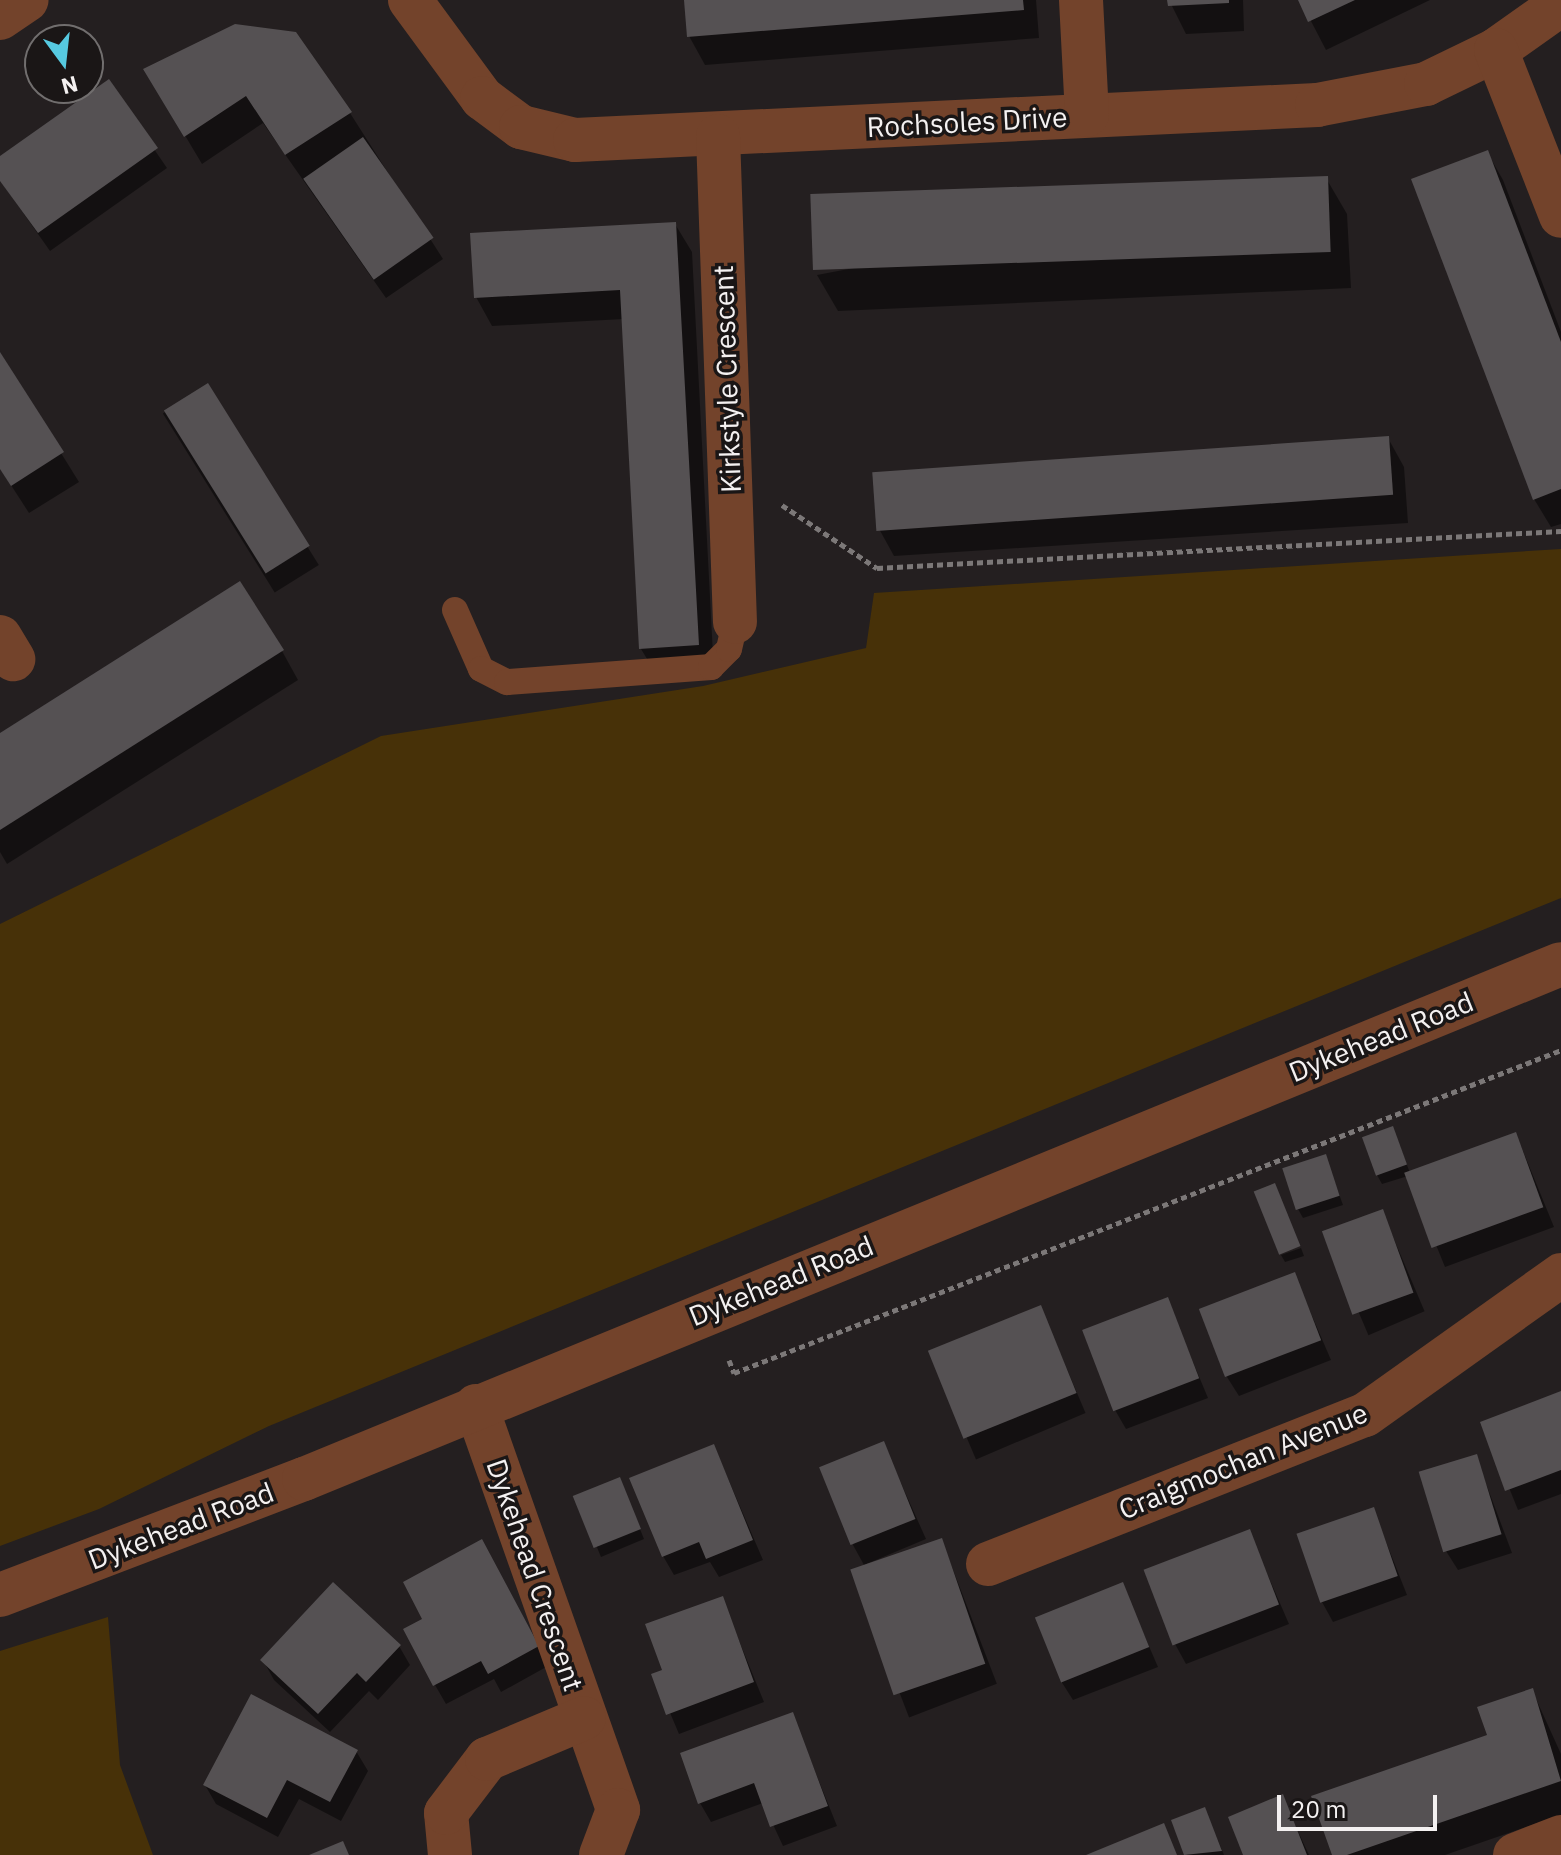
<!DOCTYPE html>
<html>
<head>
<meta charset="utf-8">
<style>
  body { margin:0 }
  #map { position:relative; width:1561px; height:1855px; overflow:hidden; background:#241f20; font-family:"IBM Plex Sans",sans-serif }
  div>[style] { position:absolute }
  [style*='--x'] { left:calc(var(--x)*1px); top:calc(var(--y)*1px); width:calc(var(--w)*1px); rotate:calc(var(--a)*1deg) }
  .green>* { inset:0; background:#473108 }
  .shadow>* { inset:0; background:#0007; transform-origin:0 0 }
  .building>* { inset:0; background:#555153; transform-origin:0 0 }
  .path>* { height:5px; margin-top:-2.5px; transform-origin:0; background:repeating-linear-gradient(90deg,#7c7878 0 6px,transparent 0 10px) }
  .service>* { height:26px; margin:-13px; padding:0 13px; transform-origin:13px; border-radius:13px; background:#73432b }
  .minor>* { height:44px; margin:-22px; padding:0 22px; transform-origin:22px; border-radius:22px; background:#73432b }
  .tertiary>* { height:44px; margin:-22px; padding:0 22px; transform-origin:22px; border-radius:22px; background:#73432b }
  span { translate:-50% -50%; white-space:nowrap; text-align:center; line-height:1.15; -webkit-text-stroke:7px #1a1616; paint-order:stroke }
  .street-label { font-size:28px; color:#f4f1f1 }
  .north { position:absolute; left:24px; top:24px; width:80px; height:80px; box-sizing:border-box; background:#1a1616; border:2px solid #716e6e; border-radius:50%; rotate:165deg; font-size:22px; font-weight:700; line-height:32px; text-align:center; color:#f4f1f1 }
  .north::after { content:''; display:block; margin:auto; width:28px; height:36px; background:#56c9e0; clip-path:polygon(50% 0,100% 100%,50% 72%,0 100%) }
  .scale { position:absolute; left:1277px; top:1795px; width:160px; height:36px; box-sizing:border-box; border:4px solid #f4f1f1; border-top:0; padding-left:10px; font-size:24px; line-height:28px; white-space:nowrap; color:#f4f1f1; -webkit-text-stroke:6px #1a1616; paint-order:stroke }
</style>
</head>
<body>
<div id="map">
  <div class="green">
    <i style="clip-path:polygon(1561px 549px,1561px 898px,269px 1426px,99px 1509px,0 1546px,0 924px,381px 736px,703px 686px,866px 648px,874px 593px)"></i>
    <i style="clip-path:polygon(108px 1617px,120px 1765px,153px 1855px,0 1855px,0 1651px)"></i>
  </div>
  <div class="shadow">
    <i style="clip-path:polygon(686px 0,1036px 0,1039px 38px,705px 65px,689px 36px)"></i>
    <i style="clip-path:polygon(1169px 0,1243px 0,1244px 31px,1186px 34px)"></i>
    <i style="clip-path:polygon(1300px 0,1430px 0,1326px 50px)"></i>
    <i style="clip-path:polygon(146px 70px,350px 113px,443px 259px,386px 298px,263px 123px,202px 164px)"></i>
    <i style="clip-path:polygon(108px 82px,167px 168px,50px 251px,0 180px,0 158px)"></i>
    <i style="clip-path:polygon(1487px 152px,1503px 180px,1561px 332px,1561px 524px,1551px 527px,1534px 499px)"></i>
    <i style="clip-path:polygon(1326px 178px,1347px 214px,1351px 288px,838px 311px,817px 275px)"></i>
    <i style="clip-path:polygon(675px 224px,692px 252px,714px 674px,658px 677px,641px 649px,624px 319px,492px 326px,476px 297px)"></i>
    <i style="clip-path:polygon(0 355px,79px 482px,29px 513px,0 468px)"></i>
    <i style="left:207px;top:386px;width:211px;height:52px;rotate:58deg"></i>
    <i style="clip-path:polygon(1388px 438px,1404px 467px,1408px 523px,894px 556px,878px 527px)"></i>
    <i style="clip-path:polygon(282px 651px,298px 680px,7px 864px,0 852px,0 736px)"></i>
    <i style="clip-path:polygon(1393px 1128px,1410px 1173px,1516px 1134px,1554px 1227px,1445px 1267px,1408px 1176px,1382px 1184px,1377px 1175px)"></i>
    <i style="clip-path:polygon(1325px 1156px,1343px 1205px,1303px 1218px,1298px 1209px)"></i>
    <i style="left:1382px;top:1211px;width:109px;height:61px;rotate:67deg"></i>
    <i style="clip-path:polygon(1301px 1248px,1304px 1256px,1285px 1262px,1281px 1255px)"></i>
    <i style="clip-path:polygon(1294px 1274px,1331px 1360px,1239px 1396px,1227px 1377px)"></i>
    <i style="clip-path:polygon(1167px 1300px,1208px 1398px,1126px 1429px,1115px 1410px)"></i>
    <i style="left:1041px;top:1308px;width:114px;height:119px;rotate:67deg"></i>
    <i style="clip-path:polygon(1561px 1394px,1561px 1494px,1518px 1510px,1483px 1423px)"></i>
    <i style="clip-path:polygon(883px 1443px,926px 1539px,864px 1565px,853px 1545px)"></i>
    <i style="clip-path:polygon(714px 1446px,763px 1560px,719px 1577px,710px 1562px,674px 1575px,663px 1556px)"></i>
    <i style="clip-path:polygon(1476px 1457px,1512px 1553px,1458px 1570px,1446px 1551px)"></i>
    <i style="clip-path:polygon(624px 1489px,644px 1539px,601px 1557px,576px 1497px)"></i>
    <i style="clip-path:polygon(1373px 1509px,1407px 1595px,1333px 1622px,1322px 1602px)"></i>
    <i style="clip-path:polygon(1249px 1532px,1289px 1624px,1186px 1664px,1175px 1644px)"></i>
    <i style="left:942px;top:1541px;width:153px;height:94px;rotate:69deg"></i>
    <i style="clip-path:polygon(481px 1542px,548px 1666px,501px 1692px,494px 1679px,446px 1704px,435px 1685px)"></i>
    <i style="clip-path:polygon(1122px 1584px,1158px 1667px,1073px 1700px,1061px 1681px)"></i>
    <i style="clip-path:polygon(722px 1599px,764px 1702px,679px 1734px,654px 1675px,665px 1671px)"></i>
    <i style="clip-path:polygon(399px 1646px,410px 1665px,378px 1700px,369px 1691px,330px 1732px,274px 1680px,263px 1660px)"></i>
    <i style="clip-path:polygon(1532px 1690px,1561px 1754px,1561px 1815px,1445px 1855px,1334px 1855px,1490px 1736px)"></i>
    <i style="clip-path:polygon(792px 1714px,837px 1826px,783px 1846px,763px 1803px,711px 1822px,700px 1803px)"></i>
    <i style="clip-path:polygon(356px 1751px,368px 1771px,341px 1821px,299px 1799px,278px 1837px,216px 1804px,205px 1785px)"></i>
    <i style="clip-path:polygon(1282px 1797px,1309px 1855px,1245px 1855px)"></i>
    <i style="clip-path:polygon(1209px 1819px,1224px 1855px,1187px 1855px,1173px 1821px)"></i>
  </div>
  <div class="building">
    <i style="clip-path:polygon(684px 0,1023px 0,1024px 10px,687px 37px)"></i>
    <i style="clip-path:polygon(1167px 0,1229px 0,1229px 3px,1168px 6px)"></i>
    <i style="clip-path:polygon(1298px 0,1355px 0,1308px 22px)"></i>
    <i style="clip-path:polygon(235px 24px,296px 32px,352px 112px,285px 155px,246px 96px,184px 137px,143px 69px)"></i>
    <i style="clip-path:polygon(109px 79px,158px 148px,38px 233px,0 181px,0 156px)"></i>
    <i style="left:363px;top:137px;width:123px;height:73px;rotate:55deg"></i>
    <i style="clip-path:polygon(1488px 150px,1561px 342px,1561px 489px,1533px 500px,1411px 179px)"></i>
    <i style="left:1328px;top:176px;width:76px;height:518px;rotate:88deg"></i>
    <i style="clip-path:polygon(676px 222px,699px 645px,639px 649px,620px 290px,474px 298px,470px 233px)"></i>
    <i style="clip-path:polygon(0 352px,64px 452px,11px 486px,0 469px)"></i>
    <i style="left:208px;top:383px;width:192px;height:52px;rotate:58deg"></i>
    <i style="left:1389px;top:436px;width:59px;height:518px;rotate:86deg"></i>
    <i style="clip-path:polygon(240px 581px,284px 650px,0 830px,0 733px)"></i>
    <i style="left:1393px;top:1126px;width:41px;height:33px;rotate:70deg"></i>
    <i style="left:1516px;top:1132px;width:80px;height:119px;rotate:70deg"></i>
    <i style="left:1326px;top:1154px;width:44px;height:46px;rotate:72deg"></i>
    <i style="left:1275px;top:1183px;width:68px;height:23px;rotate:68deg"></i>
    <i style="left:1383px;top:1209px;width:89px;height:65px;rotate:70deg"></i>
    <i style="left:1295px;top:1272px;width:73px;height:103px;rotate:69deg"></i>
    <i style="left:1168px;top:1297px;width:87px;height:92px;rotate:69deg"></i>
    <i style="left:1041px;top:1305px;width:95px;height:122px;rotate:68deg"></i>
    <i style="clip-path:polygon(1561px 1391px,1561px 1470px,1505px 1491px,1480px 1422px)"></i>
    <i style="left:884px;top:1441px;width:84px;height:70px;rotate:68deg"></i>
    <i style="clip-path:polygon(714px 1444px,753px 1540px,706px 1559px,699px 1542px,662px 1557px,629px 1478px)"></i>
    <i style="left:1477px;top:1454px;width:84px;height:61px;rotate:73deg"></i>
    <i style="left:620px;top:1477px;width:56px;height:51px;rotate:68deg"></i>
    <i style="left:1374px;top:1507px;width:73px;height:82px;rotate:71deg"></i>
    <i style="left:1250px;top:1529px;width:81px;height:114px;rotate:69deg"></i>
    <i style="left:942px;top:1538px;width:133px;height:97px;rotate:71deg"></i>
    <i style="clip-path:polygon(482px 1539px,539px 1646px,488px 1674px,481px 1661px,433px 1686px,403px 1629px,422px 1619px,403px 1582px)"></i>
    <i style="clip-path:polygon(333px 1582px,401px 1645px,366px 1682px,357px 1673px,318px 1714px,260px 1660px)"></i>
    <i style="left:1123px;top:1582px;width:70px;height:95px;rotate:68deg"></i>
    <i style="clip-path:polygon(723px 1596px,754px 1682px,666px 1715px,651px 1674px,662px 1670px,645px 1624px)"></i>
    <i style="clip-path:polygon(1533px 1688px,1561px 1781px,1347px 1855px,1332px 1855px,1311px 1796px,1487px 1735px,1477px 1707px)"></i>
    <i style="clip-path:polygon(251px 1694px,358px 1750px,330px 1802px,287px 1780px,267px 1818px,203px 1785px)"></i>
    <i style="clip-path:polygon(793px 1712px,828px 1806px,770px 1827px,754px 1783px,698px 1804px,680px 1753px)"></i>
    <i style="clip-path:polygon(1283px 1794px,1307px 1855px,1243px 1855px,1228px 1817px)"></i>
    <i style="clip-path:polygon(1205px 1807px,1222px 1851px,1184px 1855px,1171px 1820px)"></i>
    <i style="clip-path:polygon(1164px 1823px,1177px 1855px,1086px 1855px)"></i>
    <i style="clip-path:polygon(343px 1841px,349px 1855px,309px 1855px)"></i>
  </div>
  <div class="path">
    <i style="--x:782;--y:505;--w:114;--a:33.6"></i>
    <i style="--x:877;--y:568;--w:685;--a:-3.1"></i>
    <i style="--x:729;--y:1360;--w:14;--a:69"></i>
    <i style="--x:734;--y:1373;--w:888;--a:-21.33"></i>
  </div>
  <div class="service">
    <i style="--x:455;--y:610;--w:64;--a:66.2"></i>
    <i style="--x:481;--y:669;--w:29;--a:27"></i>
    <i style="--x:507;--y:682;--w:205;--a:-4.2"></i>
    <i style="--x:711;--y:667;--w:25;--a:-45"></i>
    <i style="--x:729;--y:649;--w:28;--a:-77"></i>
  </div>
  <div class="minor">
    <i style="--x:410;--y:0;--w:122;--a:53.7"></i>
    <i style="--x:482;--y:98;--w:49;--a:36.6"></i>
    <i style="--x:521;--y:127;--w:56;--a:13.5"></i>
    <i style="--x:575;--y:140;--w:743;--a:-2.7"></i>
    <i style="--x:1317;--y:105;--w:111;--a:-10.9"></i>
    <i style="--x:1426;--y:84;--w:78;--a:-25.9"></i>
    <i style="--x:1496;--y:50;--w:80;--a:-35.3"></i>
    <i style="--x:1081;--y:0;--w:115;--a:87"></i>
    <i style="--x:0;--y:18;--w:32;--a:-34"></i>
    <i style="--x:1496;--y:50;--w:178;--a:68.6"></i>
    <i style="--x:718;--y:136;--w:486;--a:88"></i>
    <i style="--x:0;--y:637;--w:26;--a:59"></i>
    <i style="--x:476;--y:1406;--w:428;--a:70.6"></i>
    <i style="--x:618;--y:1810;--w:48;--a:110.7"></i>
    <i style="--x:988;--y:1564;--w:405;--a:-21.6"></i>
    <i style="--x:1365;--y:1415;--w:241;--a:-35.5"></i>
    <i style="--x:450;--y:1855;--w:42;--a:-95.4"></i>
    <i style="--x:446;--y:1813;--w:68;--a:-52.8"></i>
    <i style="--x:487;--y:1759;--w:105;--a:-22.9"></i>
    <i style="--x:1515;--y:1855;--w:49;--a:-21.4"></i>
  </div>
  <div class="tertiary">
    <i style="--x:0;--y:1595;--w:325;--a:-20.9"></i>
    <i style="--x:304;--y:1479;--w:1358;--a:-22.28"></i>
  </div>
  <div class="street-label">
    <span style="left:967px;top:122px;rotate:-3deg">Rochsoles Drive</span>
    <span style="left:727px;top:379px;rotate:-92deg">Kirkstyle Crescent</span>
    <span style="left:1381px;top:1037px;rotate:-22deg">Dykehead Road</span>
    <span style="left:781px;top:1281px;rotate:-22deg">Dykehead Road</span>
    <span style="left:1243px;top:1461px;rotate:-22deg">Craigmochan Avenue</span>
    <span style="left:181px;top:1526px;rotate:-21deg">Dykehead Road</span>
    <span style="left:535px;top:1575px;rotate:71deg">Dykehead Crescent</span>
  </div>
  <div class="north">N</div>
  <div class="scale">20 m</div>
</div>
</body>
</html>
